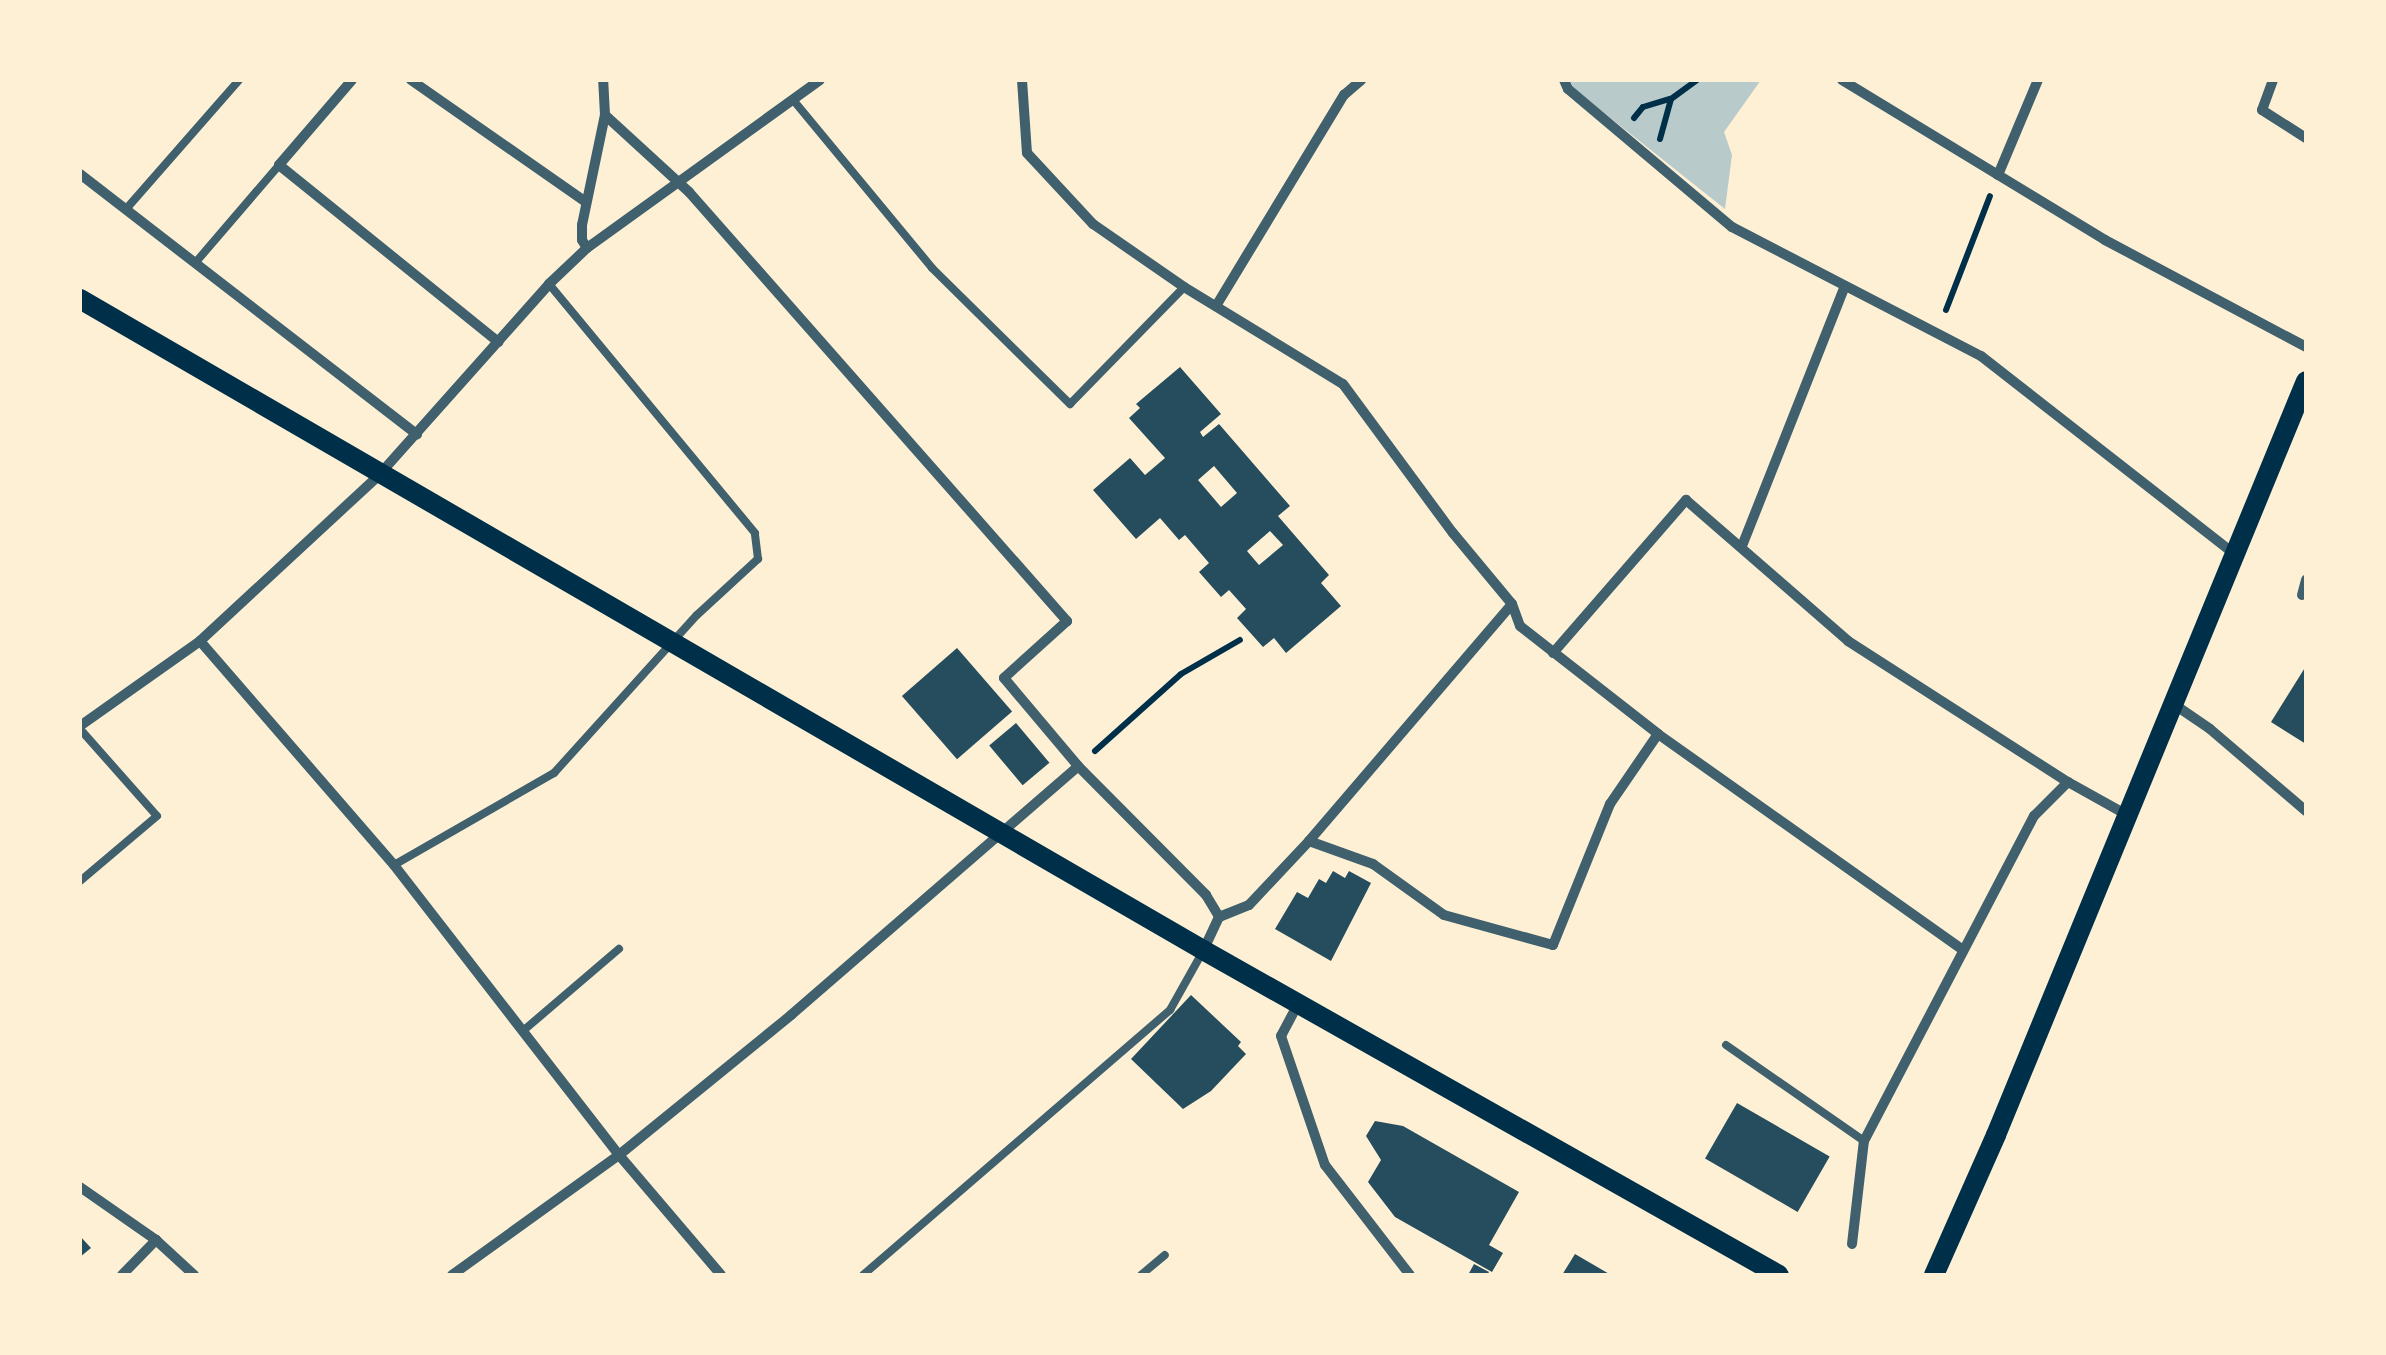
<!DOCTYPE html>
<html>
<head>
<meta charset="utf-8">
<style>
  body { margin:0 }
  #map { position:relative; width:2386px; height:1355px; overflow:hidden; background:#fdf0d5; font-family:"PT Sans Narrow",sans-serif }
  div>[style] { position:absolute }
  [style*='--x'] { left:calc(var(--x)*1px); top:calc(var(--y)*1px); width:calc(var(--w)*1px); rotate:calc(var(--a)*1deg) }
  .green>* { inset:0; background:#b9caca }
  .building>* { inset:0; background:#264d5e; transform-origin:0 0 }
  .path>* { height:6px; margin:-3px; padding:0 3px; transform-origin:3px; border-radius:3px; background:#003049 }
  .service>* { height:8px; margin:-4px; padding:0 4px; transform-origin:4px; border-radius:4px; background:#3f606c }
  .minor>* { height:10px; margin:-5px; padding:0 5px; transform-origin:5px; border-radius:5px; background:#3f606c }
  .secondary>* { height:20px; margin:-10px; padding:0 10px; transform-origin:10px; border-radius:10px; background:#003049 }
  span { translate:-50% -50%; white-space:nowrap; text-align:center; line-height:1.15; -webkit-text-stroke:8px #fdf0d5; paint-order:stroke }
  .frame { position:absolute; inset:0; border:82px solid #fdf0d5; pointer-events:none }
</style>
</head>
<body>
<div id="map">
  <div class="green">
    <i style="clip-path:polygon(1570px 80px,1761px 80px,1724px 132px,1732px 155px,1725px 209px,1574px 89px)"></i>
  </div>
  <div class="building">
    <i style="clip-path:polygon(evenodd,1180px 367px,1221px 414px,1200px 432px,1203px 437px,1219px 424px,1290px 506px,1278px 516px,1329px 575px,1321px 583px,1341px 606px,1286px 653px,1274px 638px,1263px 647px,1237px 618px,1246px 609px,1229px 590px,1221px 597px,1199px 572px,1209px 563px,1185px 535px,1179px 540px,1160px 518px,1136px 539px,1093px 490px,1130px 458px,1145px 475px,1165px 458px,1129px 418px,1140px 408px,1136px 404px,1180px 367px,1214px 466px,1237px 493px,1221px 507px,1198px 480px,1214px 466px,1180px 367px,1270px 531px,1283px 545px,1259px 565px,1247px 551px,1270px 531px)"></i>
    <i style="left:957px;top:648px;width:84px;height:73px;rotate:49deg"></i>
    <i style="clip-path:polygon(2306px 666px,2306px 744px,2271px 722px)"></i>
    <i style="left:1016px;top:723px;width:52px;height:35px;rotate:50deg"></i>
    <i style="clip-path:polygon(1333px 871px,1345px 878px,1349px 871px,1371px 883px,1331px 961px,1275px 929px,1297px 892px,1308px 898px,1319px 879px,1326px 883px)"></i>
    <i style="clip-path:polygon(1191px 995px,1241px 1042px,1238px 1046px,1246px 1054px,1211px 1091px,1183px 1109px,1131px 1059px)"></i>
    <i style="left:1737px;top:1103px;width:107px;height:64px;rotate:30deg"></i>
    <i style="clip-path:polygon(1375px 1121px,1403px 1126px,1519px 1192px,1489px 1245px,1503px 1253px,1492px 1272px,1395px 1217px,1368px 1182px,1381px 1160px,1366px 1136px)"></i>
    <i style="clip-path:polygon(80px 1236px,91px 1248px,80px 1257px)"></i>
    <i style="clip-path:polygon(1575px 1254px,1611px 1275px,1562px 1275px)"></i>
    <i style="clip-path:polygon(1474px 1264px,1489px 1272px,1487px 1275px,1468px 1275px)"></i>
  </div>
  <div class="path">
    <i style="--x:1634;--y:118;--w:14;--a:-51"></i>
    <i style="--x:1643;--y:107;--w:28;--a:-17"></i>
    <i style="--x:1660;--y:139;--w:41;--a:-74.6"></i>
    <i style="--x:1671;--y:99;--w:32;--a:-36"></i>
    <i style="--x:1946;--y:310;--w:122;--a:-68.9"></i>
    <i style="--x:1095;--y:751;--w:115;--a:-41.8"></i>
    <i style="--x:1181;--y:674;--w:68;--a:-30"></i>
  </div>
  <div class="service">
    <i style="--x:794;--y:101;--w:217;--a:50.4"></i>
    <i style="--x:932;--y:268;--w:194;--a:44.6"></i>
    <i style="--x:1070;--y:404;--w:163;--a:-45.7"></i>
    <i style="--x:127;--y:208;--w:170;--a:-48.8"></i>
    <i style="--x:196;--y:262;--w:128;--a:-49.4"></i>
    <i style="--x:80;--y:729;--w:116;--a:48.5"></i>
    <i style="--x:157;--y:816;--w:101;--a:139.8"></i>
    <i style="--x:394;--y:865;--w:185;--a:-29.9"></i>
    <i style="--x:554;--y:773;--w:213;--a:-47.9"></i>
    <i style="--x:697;--y:615;--w:83;--a:-42.6"></i>
    <i style="--x:758;--y:559;--w:26;--a:-97"></i>
    <i style="--x:755;--y:533;--w:323;--a:-129.6"></i>
    <i style="--x:524;--y:1030;--w:125;--a:-40.5"></i>
    <i style="--x:1726;--y:1045;--w:168;--a:34.8"></i>
    <i style="--x:863;--y:1275;--w:406;--a:-40.8"></i>
    <i style="--x:1170;--y:1010;--w:65;--a:-60.7"></i>
    <i style="--x:1141;--y:1275;--w:31;--a:-40"></i>
  </div>
  <div class="minor">
    <i style="--x:352;--y:80;--w:112;--a:130.7"></i>
    <i style="--x:279;--y:165;--w:282;--a:38.9"></i>
    <i style="--x:411;--y:80;--w:213;--a:34.9"></i>
    <i style="--x:1022;--y:80;--w:73;--a:86.1"></i>
    <i style="--x:1027;--y:153;--w:97;--a:47.1"></i>
    <i style="--x:1093;--y:224;--w:111;--a:34.7"></i>
    <i style="--x:1184;--y:287;--w:186;--a:31.4"></i>
    <i style="--x:1343;--y:384;--w:185;--a:53.6"></i>
    <i style="--x:1453;--y:533;--w:92;--a:50.3"></i>
    <i style="--x:1512;--y:604;--w:23;--a:70"></i>
    <i style="--x:1520;--y:626;--w:175;--a:38"></i>
    <i style="--x:1658;--y:734;--w:374;--a:35.3"></i>
    <i style="--x:1564;--y:80;--w:10;--a:66"></i>
    <i style="--x:1568;--y:89;--w:214;--a:40.1"></i>
    <i style="--x:1732;--y:227;--w:280;--a:27.4"></i>
    <i style="--x:1981;--y:356;--w:321;--a:38"></i>
    <i style="--x:1842;--y:80;--w:308;--a:31.3"></i>
    <i style="--x:2105;--y:240;--w:228;--a:28"></i>
    <i style="--x:2273;--y:80;--w:32;--a:110"></i>
    <i style="--x:2262;--y:110;--w:52;--a:32.5"></i>
    <i style="--x:605;--y:115;--w:114;--a:42.5"></i>
    <i style="--x:689;--y:192;--w:572;--a:48.62"></i>
    <i style="--x:1067;--y:621;--w:85;--a:137.9"></i>
    <i style="--x:1004;--y:678;--w:115;--a:49.9"></i>
    <i style="--x:1078;--y:766;--w:182;--a:45.2"></i>
    <i style="--x:1206;--y:895;--w:26;--a:59"></i>
    <i style="--x:80;--y:174;--w:426;--a:37.7"></i>
    <i style="--x:1998;--y:175;--w:103;--a:-67.2"></i>
    <i style="--x:587;--y:248;--w:9;--a:-122"></i>
    <i style="--x:582;--y:240;--w:15;--a:-90"></i>
    <i style="--x:582;--y:225;--w:112;--a:-78.2"></i>
    <i style="--x:605;--y:115;--w:35;--a:-93"></i>
    <i style="--x:1216;--y:306;--w:247;--a:-58.8"></i>
    <i style="--x:1344;--y:95;--w:23;--a:-41"></i>
    <i style="--x:1742;--y:546;--w:277;--a:-68.4"></i>
    <i style="--x:2302;--y:595;--w:16;--a:-75"></i>
    <i style="--x:200;--y:641;--w:296;--a:49.1"></i>
    <i style="--x:394;--y:865;--w:367;--a:52.2"></i>
    <i style="--x:619;--y:1155;--w:157;--a:49.6"></i>
    <i style="--x:1553;--y:653;--w:203;--a:-49"></i>
    <i style="--x:1686;--y:500;--w:215;--a:41"></i>
    <i style="--x:1848;--y:641;--w:261;--a:32.7"></i>
    <i style="--x:2068;--y:782;--w:68;--a:29.2"></i>
    <i style="--x:2175;--y:705;--w:42;--a:34.4"></i>
    <i style="--x:2210;--y:729;--w:126;--a:40.5"></i>
    <i style="--x:80;--y:726;--w:147;--a:-35.3"></i>
    <i style="--x:200;--y:641;--w:244;--a:-42.8"></i>
    <i style="--x:379;--y:475;--w:256;--a:-48.3"></i>
    <i style="--x:549;--y:284;--w:52;--a:-43.5"></i>
    <i style="--x:587;--y:248;--w:287;--a:-35.8"></i>
    <i style="--x:1309;--y:841;--w:68;--a:19.8"></i>
    <i style="--x:1373;--y:864;--w:87;--a:35.7"></i>
    <i style="--x:1444;--y:915;--w:113;--a:15.4"></i>
    <i style="--x:1553;--y:945;--w:152;--a:-68"></i>
    <i style="--x:1610;--y:804;--w:85;--a:-55.6"></i>
    <i style="--x:1204;--y:949;--w:35;--a:-65"></i>
    <i style="--x:1219;--y:917;--w:32;--a:-22"></i>
    <i style="--x:1249;--y:905;--w:88;--a:-46.8"></i>
    <i style="--x:1309;--y:841;--w:312;--a:-49.4"></i>
    <i style="--x:1298;--y:1004;--w:36;--a:118"></i>
    <i style="--x:1281;--y:1036;--w:136;--a:71.2"></i>
    <i style="--x:1325;--y:1165;--w:139;--a:52.3"></i>
    <i style="--x:80;--y:1187;--w:93;--a:34.9"></i>
    <i style="--x:156;--y:1240;--w:52;--a:42.6"></i>
    <i style="--x:1852;--y:1244;--w:104;--a:-83.4"></i>
    <i style="--x:1864;--y:1141;--w:367;--a:-62.4"></i>
    <i style="--x:2034;--y:816;--w:48;--a:-45"></i>
    <i style="--x:122;--y:1275;--w:49;--a:-45.8"></i>
    <i style="--x:452;--y:1275;--w:206;--a:-35.7"></i>
    <i style="--x:619;--y:1155;--w:222;--a:-39.1"></i>
    <i style="--x:791;--y:1015;--w:380;--a:-40.9"></i>
  </div>
  <div class="secondary">
    <i style="--x:80;--y:299;--w:1298;--a:30.1"></i>
    <i style="--x:1203;--y:950;--w:661;--a:29.43"></i>
    <i style="--x:1934;--y:1275;--w:153;--a:-66.1"></i>
    <i style="--x:1996;--y:1135;--w:815;--a:-67.65"></i>
  </div>
  <div class="frame"></div>
</div>
</body>
</html>
